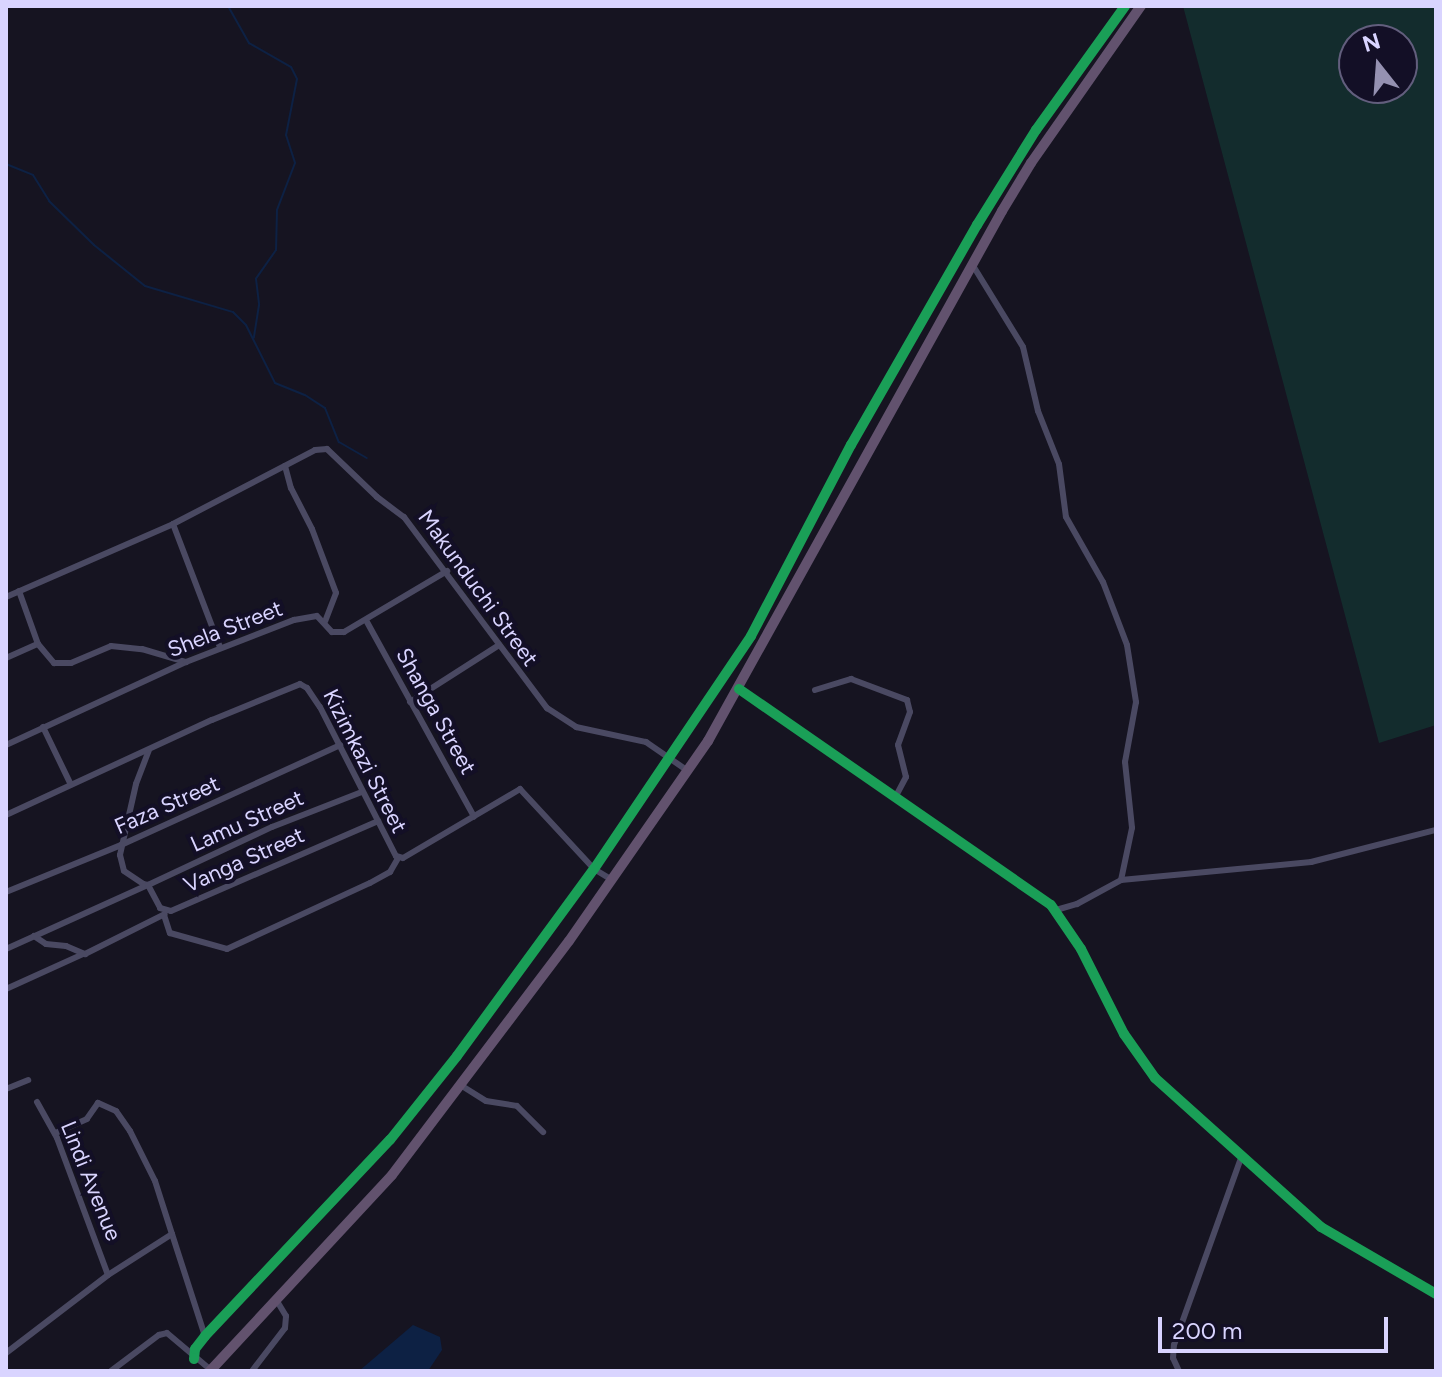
<!DOCTYPE html>
<html>
<head>
<meta charset="utf-8">
<style>
  body { margin:0 }
  #map { position:relative; width:1442px; height:1377px; overflow:hidden; background:#161421; font-family:Figtree,sans-serif }
  div>[style] { position:absolute }
  [style*='--x'] { left:calc(var(--x)*1px); top:calc(var(--y)*1px); width:calc(var(--w)*1px); rotate:calc(var(--a)*1deg) }
  .green>* { inset:0; background:#132c2d }
  .water>* { inset:0; background:#0d2144 }
  .stream>* { height:2px; margin:-1px; padding:0 1px; transform-origin:1px; border-radius:1px; background:#0d2144 }
  .minor>* { height:6px; margin:-3px; padding:0 3px; transform-origin:3px; border-radius:3px; background:#4a4962 }
  .trunk>* { height:10px; margin:-5px; padding:0 5px; transform-origin:5px; border-radius:5px; background:#62526e }
  .cycleway>* { height:10px; margin:-5px; padding:0 5px; transform-origin:5px; border-radius:5px; background:#1a9f57 }
  span { translate:-50% -50%; white-space:nowrap; text-align:center; line-height:1.15; -webkit-text-stroke:8px #130f26; paint-order:stroke }
  .street-label { font-size:22px; color:#d9d4ff }
  .frame { position:absolute; inset:0; border:8px solid #d9d4ff; pointer-events:none }
  .north { position:absolute; left:1338px; top:24px; width:80px; height:80px; box-sizing:border-box; background:#130f26; border:2px solid #625e7d; border-radius:50%; rotate:343deg; font-size:22px; font-weight:700; line-height:32px; text-align:center; color:#d9d4ff }
  .north::after { content:''; display:block; margin:auto; width:28px; height:36px; background:#9591b1; clip-path:polygon(50% 0,100% 100%,50% 72%,0 100%) }
  .scale { position:absolute; left:1158px; top:1317px; width:230px; height:36px; box-sizing:border-box; border:4px solid #d9d4ff; border-top:0; padding-left:10px; font-size:24px; line-height:28px; white-space:nowrap; color:#d9d4ff; -webkit-text-stroke:6px #130f26; paint-order:stroke }
</style>
</head>
<body>
<div id="map">
  <div class="green">
    <i style="clip-path:polygon(evenodd,1183px 6px,1436px 6px,1436px 725px,1379px 743px,1183px 6px,1354px 40px,1402px 40px,1402px 88px,1354px 88px,1354px 40px)"></i>
  </div>
  <div class="water">
    <i style="clip-path:polygon(413px 1325px,440px 1337px,442px 1350px,428px 1371px,359px 1371px)"></i>
  </div>
  <div class="stream">
    <i style="--x:228;--y:6;--w:43;--a:60.4"></i>
    <i style="--x:249;--y:43;--w:48;--a:29.7"></i>
    <i style="--x:291;--y:67;--w:13;--a:63"></i>
    <i style="--x:297;--y:79;--w:57;--a:101.1"></i>
    <i style="--x:286;--y:135;--w:29;--a:72"></i>
    <i style="--x:295;--y:163;--w:50;--a:111"></i>
    <i style="--x:277;--y:210;--w:40;--a:91.4"></i>
    <i style="--x:276;--y:250;--w:35;--a:125"></i>
    <i style="--x:256;--y:279;--w:26;--a:83"></i>
    <i style="--x:259;--y:305;--w:33;--a:99"></i>
    <i style="--x:6;--y:164;--w:29;--a:22"></i>
    <i style="--x:33;--y:175;--w:31;--a:58"></i>
    <i style="--x:49;--y:201;--w:63;--a:44.4"></i>
    <i style="--x:94;--y:245;--w:65;--a:38.8"></i>
    <i style="--x:145;--y:286;--w:92;--a:16.5"></i>
    <i style="--x:233;--y:312;--w:18;--a:45"></i>
    <i style="--x:246;--y:325;--w:65;--a:63.4"></i>
    <i style="--x:275;--y:383;--w:32;--a:22"></i>
    <i style="--x:305;--y:395;--w:24;--a:33"></i>
    <i style="--x:325;--y:408;--w:37;--a:68"></i>
    <i style="--x:339;--y:442;--w:32;--a:30"></i>
  </div>
  <div class="minor">
    <i style="--x:972;--y:264;--w:97;--a:58.4"></i>
    <i style="--x:1023;--y:347;--w:66;--a:76.8"></i>
    <i style="--x:1038;--y:411;--w:57;--a:68.4"></i>
    <i style="--x:1059;--y:464;--w:53;--a:82.5"></i>
    <i style="--x:1066;--y:517;--w:75;--a:60.4"></i>
    <i style="--x:1103;--y:582;--w:67;--a:69.1"></i>
    <i style="--x:1127;--y:645;--w:58;--a:81"></i>
    <i style="--x:1136;--y:702;--w:61;--a:100.4"></i>
    <i style="--x:1125;--y:762;--w:66;--a:83.9"></i>
    <i style="--x:1132;--y:828;--w:53;--a:101.9"></i>
    <i style="--x:285;--y:466;--w:23;--a:75"></i>
    <i style="--x:291;--y:488;--w:46;--a:62.9"></i>
    <i style="--x:312;--y:529;--w:68;--a:69.4"></i>
    <i style="--x:336;--y:593;--w:30;--a:111"></i>
    <i style="--x:173;--y:524;--w:132;--a:69.1"></i>
    <i style="--x:19;--y:591;--w:56;--a:70.3"></i>
    <i style="--x:38;--y:644;--w:25;--a:50"></i>
    <i style="--x:54;--y:663;--w:17;--a:0"></i>
    <i style="--x:71;--y:663;--w:43;--a:-23"></i>
    <i style="--x:111;--y:646;--w:31;--a:6"></i>
    <i style="--x:142;--y:649;--w:46;--a:16.5"></i>
    <i style="--x:6;--y:597;--w:182;--a:-23.6"></i>
    <i style="--x:173;--y:524;--w:160;--a:-27.5"></i>
    <i style="--x:315;--y:450;--w:12;--a:-5"></i>
    <i style="--x:327;--y:449;--w:69;--a:43.8"></i>
    <i style="--x:377;--y:497;--w:34;--a:37"></i>
    <i style="--x:404;--y:517;--w:239;--a:53.2"></i>
    <i style="--x:547;--y:708;--w:35;--a:33"></i>
    <i style="--x:576;--y:727;--w:72;--a:12.1"></i>
    <i style="--x:646;--y:742;--w:51;--a:34.6"></i>
    <i style="--x:367;--y:622;--w:222;--a:61.2"></i>
    <i style="--x:6;--y:658;--w:35;--a:-24"></i>
    <i style="--x:739;--y:689;--w:379;--a:34.7"></i>
    <i style="--x:1051;--y:905;--w:53;--a:55.7"></i>
    <i style="--x:1081;--y:949;--w:95;--a:63.2"></i>
    <i style="--x:1124;--y:1034;--w:54;--a:54.8"></i>
    <i style="--x:1155;--y:1078;--w:223;--a:41.9"></i>
    <i style="--x:1321;--y:1227;--w:133;--a:30.2"></i>
    <i style="--x:815;--y:690;--w:38;--a:-17"></i>
    <i style="--x:851;--y:679;--w:60;--a:20.6"></i>
    <i style="--x:907;--y:700;--w:12;--a:76"></i>
    <i style="--x:910;--y:712;--w:35;--a:110"></i>
    <i style="--x:898;--y:745;--w:33;--a:76"></i>
    <i style="--x:906;--y:777;--w:21;--a:118"></i>
    <i style="--x:410;--y:702;--w:106;--a:-32.6"></i>
    <i style="--x:43;--y:727;--w:64;--a:64.2"></i>
    <i style="--x:6;--y:745;--w:198;--a:-24.8"></i>
    <i style="--x:186;--y:662;--w:116;--a:-21.3"></i>
    <i style="--x:294;--y:620;--w:23;--a:-10"></i>
    <i style="--x:317;--y:616;--w:22;--a:47"></i>
    <i style="--x:332;--y:632;--w:12;--a:0"></i>
    <i style="--x:344;--y:632;--w:120;--a:-30.6"></i>
    <i style="--x:149;--y:750;--w:36;--a:111"></i>
    <i style="--x:136;--y:784;--w:73;--a:102.7"></i>
    <i style="--x:120;--y:855;--w:16;--a:76"></i>
    <i style="--x:124;--y:871;--w:23;--a:34"></i>
    <i style="--x:143;--y:884;--w:5;--a:11"></i>
    <i style="--x:148;--y:885;--w:137;--a:-25.1"></i>
    <i style="--x:272;--y:827;--w:97;--a:-21.3"></i>
    <i style="--x:6;--y:815;--w:227;--a:-24.8"></i>
    <i style="--x:212;--y:720;--w:95;--a:-22.2"></i>
    <i style="--x:300;--y:684;--w:8;--a:30"></i>
    <i style="--x:307;--y:688;--w:23;--a:56"></i>
    <i style="--x:320;--y:707;--w:167;--a:63"></i>
    <i style="--x:396;--y:856;--w:7;--a:16"></i>
    <i style="--x:403;--y:858;--w:136;--a:-30.5"></i>
    <i style="--x:520;--y:789;--w:109;--a:47.2"></i>
    <i style="--x:594;--y:869;--w:21;--a:31"></i>
    <i style="--x:6;--y:892;--w:124;--a:-22.2"></i>
    <i style="--x:121;--y:845;--w:241;--a:-24.5"></i>
    <i style="--x:1056;--y:910;--w:22;--a:-16"></i>
    <i style="--x:1077;--y:904;--w:50;--a:-28.6"></i>
    <i style="--x:1121;--y:880;--w:191;--a:-5.4"></i>
    <i style="--x:1311;--y:862;--w:129;--a:-14.4"></i>
    <i style="--x:164;--y:915;--w:19;--a:72"></i>
    <i style="--x:170;--y:933;--w:59;--a:15.7"></i>
    <i style="--x:227;--y:949;--w:157;--a:-24.8"></i>
    <i style="--x:370;--y:883;--w:23;--a:-29"></i>
    <i style="--x:390;--y:872;--w:16;--a:-60"></i>
    <i style="--x:34;--y:936;--w:14;--a:34"></i>
    <i style="--x:46;--y:944;--w:20;--a:6"></i>
    <i style="--x:66;--y:946;--w:21;--a:23"></i>
    <i style="--x:85;--y:954;--w:89;--a:-26.6"></i>
    <i style="--x:6;--y:949;--w:156;--a:-24.3"></i>
    <i style="--x:148;--y:885;--w:26;--a:62"></i>
    <i style="--x:160;--y:908;--w:11;--a:15"></i>
    <i style="--x:171;--y:911;--w:226;--a:-23.5"></i>
    <i style="--x:6;--y:989;--w:85;--a:-24.4"></i>
    <i style="--x:462;--y:1086;--w:28;--a:32"></i>
    <i style="--x:486;--y:1101;--w:31;--a:9"></i>
    <i style="--x:517;--y:1106;--w:37;--a:45"></i>
    <i style="--x:6;--y:1089;--w:24;--a:-22"></i>
    <i style="--x:37;--y:1102;--w:41;--a:60.9"></i>
    <i style="--x:57;--y:1138;--w:146;--a:69.6"></i>
    <i style="--x:172;--y:1234;--w:107;--a:72.1"></i>
    <i style="--x:6;--y:1353;--w:128;--a:-37.4"></i>
    <i style="--x:108;--y:1275;--w:76;--a:-32.6"></i>
    <i style="--x:172;--y:1234;--w:56;--a:-107.8"></i>
    <i style="--x:155;--y:1181;--w:56;--a:-116.6"></i>
    <i style="--x:130;--y:1131;--w:24;--a:-125"></i>
    <i style="--x:116;--y:1111;--w:20;--a:-156"></i>
    <i style="--x:98;--y:1103;--w:19;--a:125"></i>
    <i style="--x:87;--y:1119;--w:35;--a:156"></i>
    <i style="--x:194;--y:1359;--w:10;--a:-84"></i>
    <i style="--x:195;--y:1349;--w:16;--a:-52"></i>
    <i style="--x:205;--y:1336;--w:270;--a:-46.7"></i>
    <i style="--x:390;--y:1140;--w:107;--a:-51.4"></i>
    <i style="--x:457;--y:1056;--w:232;--a:-53.8"></i>
    <i style="--x:594;--y:869;--w:281;--a:-56"></i>
    <i style="--x:751;--y:636;--w:216;--a:-62.4"></i>
    <i style="--x:851;--y:445;--w:254;--a:-60.2"></i>
    <i style="--x:977;--y:225;--w:112;--a:-58.2"></i>
    <i style="--x:1036;--y:130;--w:153;--a:-54.3"></i>
    <i style="--x:111;--y:1371;--w:60;--a:-36.9"></i>
    <i style="--x:159;--y:1335;--w:8;--a:-14"></i>
    <i style="--x:167;--y:1333;--w:57;--a:40.1"></i>
    <i style="--x:252;--y:1371;--w:54;--a:-52.5"></i>
    <i style="--x:285;--y:1328;--w:12;--a:-85"></i>
    <i style="--x:286;--y:1316;--w:17;--a:-121"></i>
    <i style="--x:1179;--y:1371;--w:14;--a:-115"></i>
    <i style="--x:1173;--y:1358;--w:13;--a:-86"></i>
    <i style="--x:1174;--y:1345;--w:199;--a:-70.3"></i>
  </div>
  <div class="trunk">
    <i style="--x:210;--y:1371;--w:267;--a:-47.1"></i>
    <i style="--x:392;--y:1175;--w:293;--a:-52.9"></i>
    <i style="--x:569;--y:941;--w:244;--a:-55.2"></i>
    <i style="--x:708;--y:741;--w:606;--a:-60.98"></i>
    <i style="--x:1002;--y:211;--w:56;--a:-58.9"></i>
    <i style="--x:1031;--y:163;--w:192;--a:-55"></i>
  </div>
  <div class="cycleway">
    <i style="--x:739;--y:689;--w:379;--a:34.7"></i>
    <i style="--x:1051;--y:905;--w:53;--a:55.7"></i>
    <i style="--x:1081;--y:949;--w:95;--a:63.2"></i>
    <i style="--x:1124;--y:1034;--w:54;--a:54.8"></i>
    <i style="--x:1155;--y:1078;--w:223;--a:41.9"></i>
    <i style="--x:1321;--y:1227;--w:133;--a:30.2"></i>
    <i style="--x:194;--y:1359;--w:10;--a:-84"></i>
    <i style="--x:195;--y:1349;--w:16;--a:-52"></i>
    <i style="--x:205;--y:1336;--w:270;--a:-46.7"></i>
    <i style="--x:390;--y:1140;--w:107;--a:-51.4"></i>
    <i style="--x:457;--y:1056;--w:232;--a:-53.8"></i>
    <i style="--x:594;--y:869;--w:281;--a:-56"></i>
    <i style="--x:751;--y:636;--w:216;--a:-62.4"></i>
    <i style="--x:851;--y:445;--w:254;--a:-60.2"></i>
    <i style="--x:977;--y:225;--w:112;--a:-58.2"></i>
    <i style="--x:1036;--y:130;--w:153;--a:-54.3"></i>
  </div>
  <div class="street-label">
    <span style="left:478px;top:588px;rotate:54deg">Makunduchi Street</span>
    <span style="left:225px;top:629px;rotate:-21deg">Shela Street</span>
    <span style="left:436px;top:711px;rotate:61deg">Shanga Street</span>
    <span style="left:365px;top:761px;rotate:63deg">Kizimkazi Street</span>
    <span style="left:167px;top:805px;rotate:-24deg">Faza Street</span>
    <span style="left:247px;top:821px;rotate:-24deg">Lamu Street</span>
    <span style="left:244px;top:860px;rotate:-24deg">Vanga Street</span>
    <span style="left:91px;top:1181px;rotate:68deg">Lindi Avenue</span>
  </div>
  <div class="frame"></div>
  <div class="north">N</div>
  <div class="scale">200 m</div>
</div>
</body>
</html>
